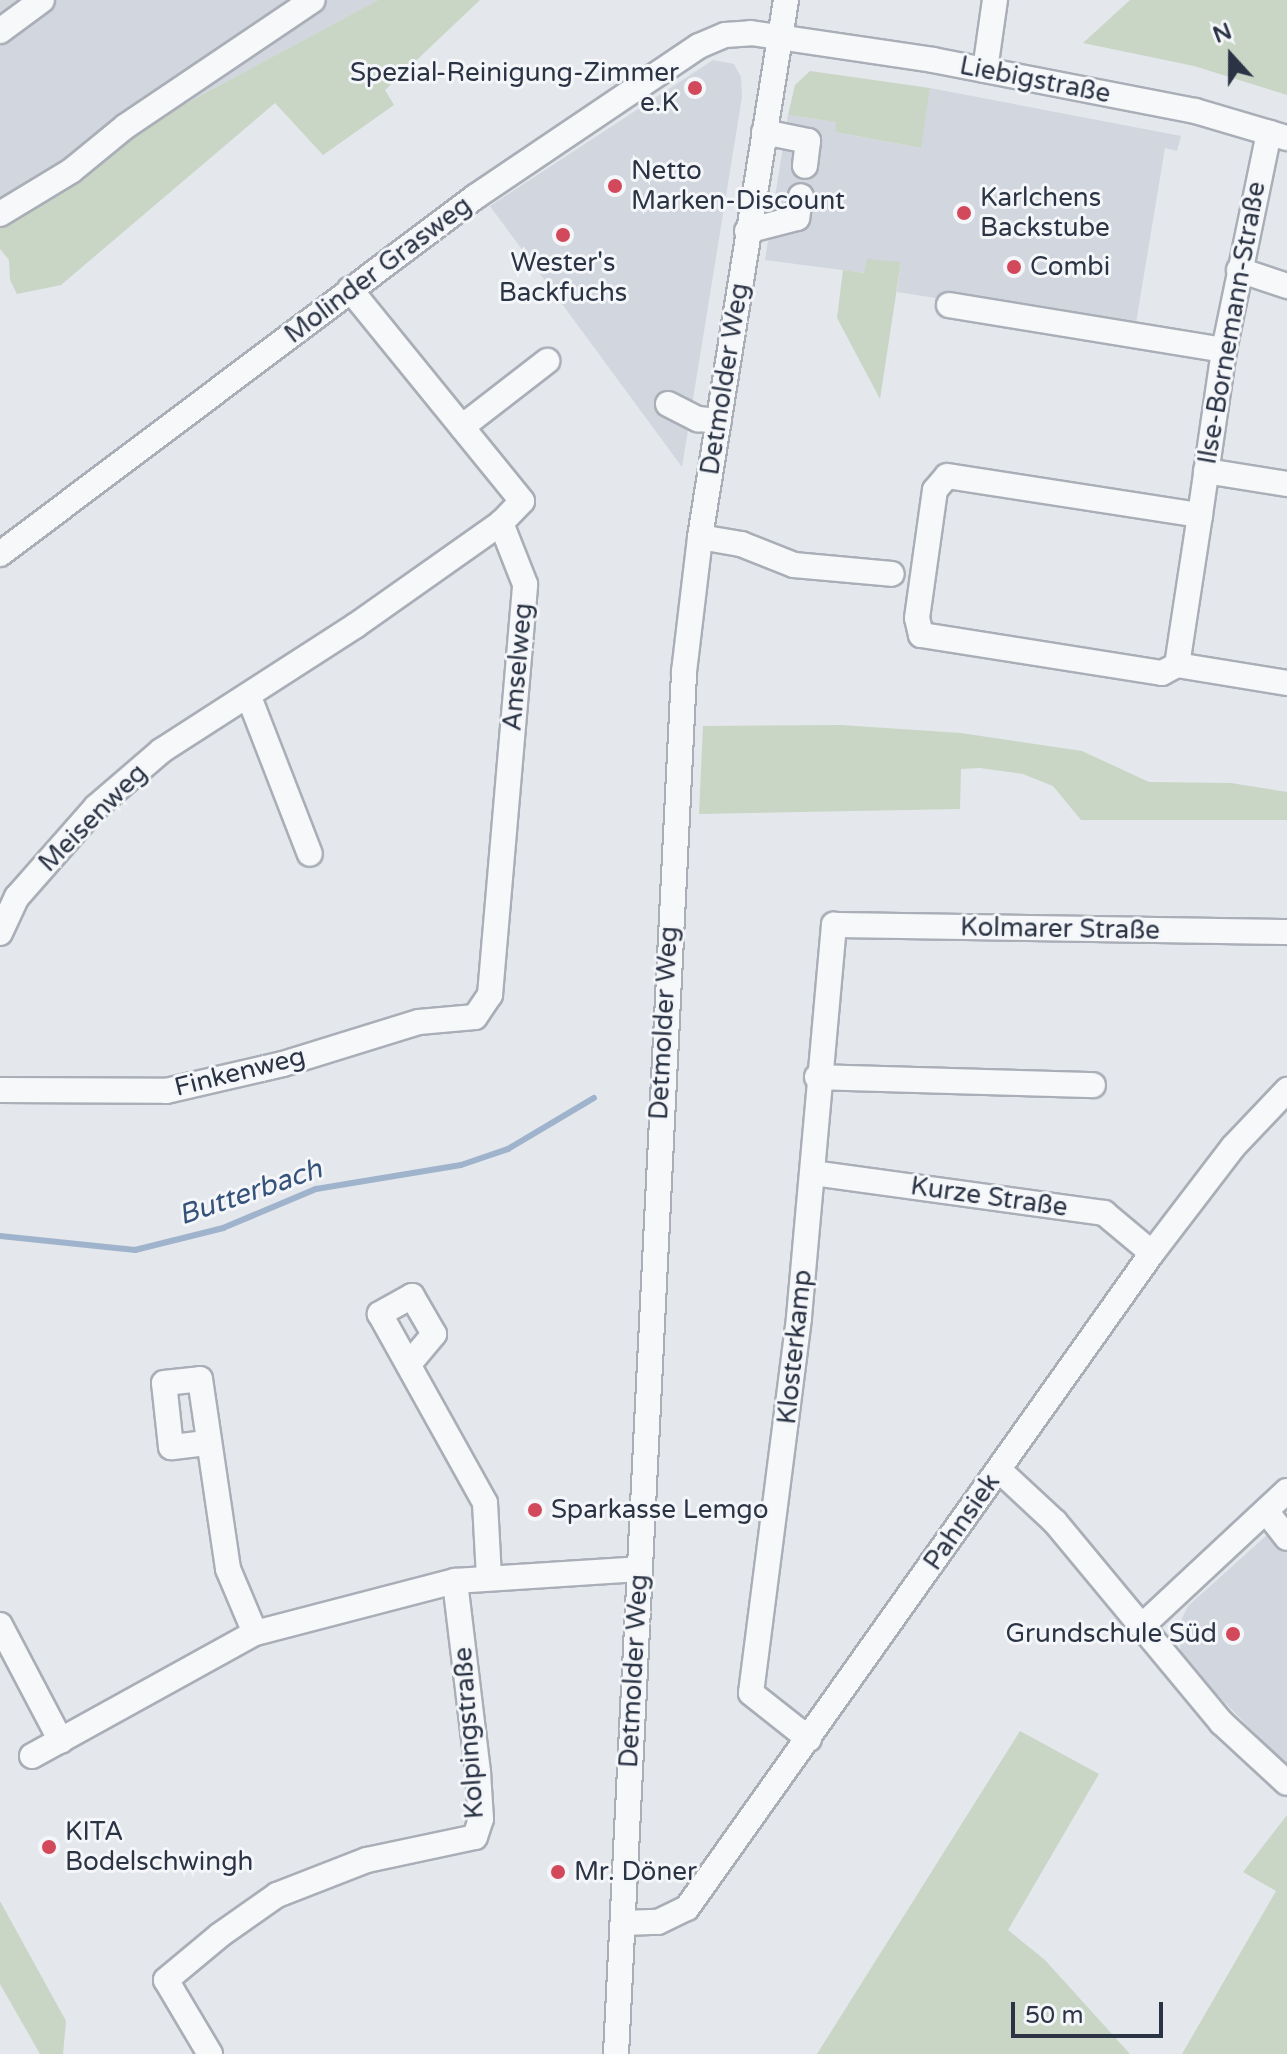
<!DOCTYPE html>
<html>
<head>
<meta charset="utf-8">
<style>
  body { margin:0 }
  #map { position:relative; width:1287px; height:2054px; overflow:hidden; background:#e4e7ec; font-family:"Varela Round",sans-serif }
  div>[style] { position:absolute }
  [style*='--x'] { left:calc(var(--x)*1px); top:calc(var(--y)*1px); width:calc(var(--w)*1px); rotate:calc(var(--a)*1deg) }
  .built>* { inset:0; background:#d2d6de }
  .green>* { inset:0; background:#c9d6c5 }
  .stream>* { height:6px; margin:-3px; padding:0 3px; transform-origin:3px; border-radius:3px; background:#9fb4cc }
  .roads { filter:drop-shadow(2px 0 #a9aeb7) drop-shadow(-2px 0 #a9aeb7) drop-shadow(0 2px #a9aeb7) drop-shadow(0 -2px #a9aeb7) }
  .minor>* { height:24px; margin:-12px; padding:0 12px; transform-origin:12px; border-radius:12px; background:#f7f8fa }
  .dots>* { width:22px; height:22px; translate:-50% -50%; box-sizing:border-box; border:4px solid #f4f6f9; border-radius:50% }
  span { translate:-50% -50%; white-space:nowrap; text-align:center; line-height:1.15; -webkit-text-stroke:6px #f4f6f9; paint-order:stroke }
  .poi-label { font-size:26px; color:#2b3445 }
  .right { translate:-100% -50%; text-align:right }
  .left { translate:0 -50%; text-align:left }
  .street-label { font-size:26px; color:#2b3445 }
  .water-label { font-size:28px; color:#34527a; font-style:italic }
  .north { position:absolute; left:1191px; top:16px; width:80px; height:80px; -webkit-text-stroke:6px #f4f6f9; paint-order:stroke; rotate:339deg; font-size:22px; font-weight:700; line-height:32px; text-align:center; color:#2b3445 }
  .north::after { content:''; display:block; margin:auto; width:28px; height:36px; background:#2b3445; clip-path:polygon(50% 0,100% 100%,50% 72%,0 100%) }
  .scale { position:absolute; left:1011px; top:2002px; width:152px; height:36px; box-sizing:border-box; border:4px solid #2b3445; border-top:0; padding-left:10px; font-size:24px; line-height:28px; white-space:nowrap; color:#2b3445; -webkit-text-stroke:6px #f4f6f9; paint-order:stroke }
</style>
</head>
<body>
<div id="map">
  <div class="built">
    <i style="clip-path:polygon(0 0,378px 0,144px 126px,79px 177px,0 226px)"></i>
    <i style="clip-path:polygon(713px 60px,734px 64px,741px 77px,742px 97px,682px 467px,490px 206px)"></i>
    <i style="clip-path:polygon(930px 88px,1181px 136px,1177px 151px,1165px 148px,1135px 329px,897px 292px,901px 263px,865px 273px,765px 260px,788px 115px,837px 122px,835px 132px,920px 148px)"></i>
    <i style="clip-path:polygon(1287px 1517px,1287px 1766px,1194px 1671px,1181px 1655px,1178px 1627px,1188px 1606px)"></i>
  </div>
  <div class="green">
    <i style="clip-path:polygon(378px 0,480px 0,385px 90px,394px 105px,323px 155px,275px 103px,61px 285px,17px 294px,10px 280px,9px 260px,0 249px,0 226px,79px 177px,144px 126px)"></i>
    <i style="clip-path:polygon(1130px 0,1287px 0,1287px 95px,1194px 66px,1083px 43px)"></i>
    <i style="clip-path:polygon(810px 71px,930px 88px,921px 148px,835px 132px,836px 122px,788px 115px,795px 85px)"></i>
    <i style="clip-path:polygon(867px 259px,901px 262px,880px 399px,837px 318px,843px 270px,864px 273px)"></i>
    <i style="clip-path:polygon(841px 725px,961px 733px,1082px 751px,1149px 782px,1231px 783px,1287px 792px,1287px 820px,1081px 820px,1053px 786px,1023px 774px,980px 768px,961px 769px,960px 809px,699px 814px,703px 726px)"></i>
    <i style="clip-path:polygon(1020px 1731px,1099px 1774px,1008px 1930px,1045px 1960px,1130px 2054px,817px 2054px)"></i>
    <i style="clip-path:polygon(1287px 1815px,1287px 2054px,1182px 2054px,1276px 1891px,1243px 1872px)"></i>
    <i style="clip-path:polygon(0 1901px,66px 2021px,63px 2054px,40px 2054px,0 1984px)"></i>
  </div>
  <div class="stream">
    <i style="--x:0;--y:1236;--w:136;--a:5.9"></i>
    <i style="--x:135;--y:1250;--w:91;--a:-14"></i>
    <i style="--x:223;--y:1228;--w:101;--a:-22.8"></i>
    <i style="--x:316;--y:1189;--w:147;--a:-9.4"></i>
    <i style="--x:461;--y:1165;--w:50;--a:-18.8"></i>
    <i style="--x:508;--y:1149;--w:100;--a:-30.7"></i>
  </div>
  <div class="roads">
    <div class="minor">
      <i style="--x:0;--y:31;--w:52;--a:-36.4"></i>
      <i style="--x:985;--y:70;--w:71;--a:-81.9"></i>
      <i style="--x:764;--y:132;--w:45;--a:11.6"></i>
      <i style="--x:808;--y:141;--w:25;--a:97"></i>
      <i style="--x:0;--y:214;--w:83;--a:-31.2"></i>
      <i style="--x:71;--y:171;--w:71;--a:-39.3"></i>
      <i style="--x:126;--y:126;--w:225;--a:-34"></i>
      <i style="--x:747;--y:231;--w:52;--a:-14.6"></i>
      <i style="--x:797;--y:218;--w:22;--a:-80"></i>
      <i style="--x:1239;--y:270;--w:51;--a:18.4"></i>
      <i style="--x:949;--y:305;--w:279;--a:9.3"></i>
      <i style="--x:668;--y:404;--w:34;--a:27"></i>
      <i style="--x:698;--y:419;--w:21;--a:5"></i>
      <i style="--x:462;--y:427;--w:108;--a:-37.8"></i>
      <i style="--x:1206;--y:471;--w:82;--a:9.1"></i>
      <i style="--x:1200;--y:515;--w:152;--a:98.7"></i>
      <i style="--x:1177;--y:665;--w:17;--a:152"></i>
      <i style="--x:1162;--y:673;--w:244;--a:-171"></i>
      <i style="--x:921;--y:635;--w:17;--a:-103"></i>
      <i style="--x:917;--y:618;--w:129;--a:-82"></i>
      <i style="--x:935;--y:490;--w:18;--a:-49"></i>
      <i style="--x:947;--y:476;--w:256;--a:8.8"></i>
      <i style="--x:1200;--y:515;--w:167;--a:-81.7"></i>
      <i style="--x:1224;--y:350;--w:222;--a:-78.3"></i>
      <i style="--x:700;--y:537;--w:42;--a:9.7"></i>
      <i style="--x:741;--y:544;--w:57;--a:21.6"></i>
      <i style="--x:794;--y:565;--w:98;--a:5.2"></i>
      <i style="--x:0;--y:554;--w:594;--a:-36.93"></i>
      <i style="--x:475;--y:197;--w:270;--a:-34"></i>
      <i style="--x:699;--y:46;--w:28;--a:-23"></i>
      <i style="--x:725;--y:35;--w:26;--a:-4"></i>
      <i style="--x:751;--y:33;--w:184;--a:8.4"></i>
      <i style="--x:933;--y:60;--w:267;--a:11"></i>
      <i style="--x:1195;--y:111;--w:96;--a:16.4"></i>
      <i style="--x:1177;--y:665;--w:111;--a:9.3"></i>
      <i style="--x:249;--y:697;--w:168;--a:68.8"></i>
      <i style="--x:0;--y:933;--w:40;--a:-65"></i>
      <i style="--x:17;--y:897;--w:120;--a:-48.7"></i>
      <i style="--x:96;--y:807;--w:86;--a:-40.7"></i>
      <i style="--x:161;--y:751;--w:231;--a:-32.8"></i>
      <i style="--x:355;--y:626;--w:179;--a:-35.2"></i>
      <i style="--x:501;--y:523;--w:30;--a:-46"></i>
      <i style="--x:522;--y:501;--w:273;--a:-129.1"></i>
      <i style="--x:817;--y:1077;--w:276;--a:1.7"></i>
      <i style="--x:0;--y:1090;--w:166;--a:0.3"></i>
      <i style="--x:166;--y:1091;--w:120;--a:-13"></i>
      <i style="--x:283;--y:1064;--w:142;--a:-17.2"></i>
      <i style="--x:419;--y:1022;--w:56;--a:-5.1"></i>
      <i style="--x:475;--y:1017;--w:27;--a:-56"></i>
      <i style="--x:490;--y:995;--w:412;--a:-85.1"></i>
      <i style="--x:525;--y:584;--w:66;--a:-111.5"></i>
      <i style="--x:813;--y:1173;--w:294;--a:7.8"></i>
      <i style="--x:1104;--y:1213;--w:62;--a:39.8"></i>
      <i style="--x:409;--y:1364;--w:39;--a:-50"></i>
      <i style="--x:434;--y:1334;--w:44;--a:-120.1"></i>
      <i style="--x:412;--y:1296;--w:37;--a:151"></i>
      <i style="--x:380;--y:1314;--w:216;--a:60.9"></i>
      <i style="--x:485;--y:1503;--w:73;--a:86.9"></i>
      <i style="--x:206;--y:1443;--w:35;--a:173"></i>
      <i style="--x:171;--y:1447;--w:64;--a:-96.2"></i>
      <i style="--x:164;--y:1383;--w:36;--a:-6"></i>
      <i style="--x:200;--y:1379;--w:192;--a:81.6"></i>
      <i style="--x:228;--y:1569;--w:69;--a:67.1"></i>
      <i style="--x:999;--y:1470;--w:76;--a:42.9"></i>
      <i style="--x:1055;--y:1522;--w:261;--a:50.3"></i>
      <i style="--x:1222;--y:1723;--w:88;--a:42.7"></i>
      <i style="--x:1266;--y:1511;--w:34;--a:52"></i>
      <i style="--x:0;--y:1625;--w:131;--a:62.3"></i>
      <i style="--x:1142;--y:1626;--w:198;--a:-43"></i>
      <i style="--x:809;--y:1739;--w:74;--a:-141.6"></i>
      <i style="--x:751;--y:1693;--w:379;--a:-82.7"></i>
      <i style="--x:799;--y:1317;--w:394;--a:-84.9"></i>
      <i style="--x:834;--y:925;--w:453;--a:0.9"></i>
      <i style="--x:32;--y:1756;--w:255;--a:-28.9"></i>
      <i style="--x:255;--y:1633;--w:207;--a:-14.6"></i>
      <i style="--x:455;--y:1581;--w:184;--a:-3.7"></i>
      <i style="--x:623;--y:1923;--w:35;--a:-2"></i>
      <i style="--x:658;--y:1922;--w:32;--a:-26"></i>
      <i style="--x:687;--y:1908;--w:803;--a:-54.63"></i>
      <i style="--x:1152;--y:1253;--w:133;--a:-52.6"></i>
      <i style="--x:1233;--y:1147;--w:79;--a:-46.5"></i>
      <i style="--x:210;--y:2054;--w:86;--a:-120.7"></i>
      <i style="--x:166;--y:1980;--w:70;--a:-39.8"></i>
      <i style="--x:220;--y:1935;--w:70;--a:-35.1"></i>
      <i style="--x:277;--y:1895;--w:97;--a:-21.3"></i>
      <i style="--x:367;--y:1860;--w:110;--a:-12"></i>
      <i style="--x:475;--y:1837;--w:19;--a:-72"></i>
      <i style="--x:481;--y:1819;--w:47;--a:-93.7"></i>
      <i style="--x:478;--y:1772;--w:192;--a:-96.9"></i>
      <i style="--x:616;--y:2054;--w:1384;--a:-87.18"></i>
      <i style="--x:684;--y:672;--w:136;--a:-83.2"></i>
      <i style="--x:700;--y:537;--w:544;--a:-80.9"></i>
    </div>
  </div>
  <div class="dots">
    <i style="left:695px;top:88px;background:#d1495b"></i>
    <i style="left:615px;top:186px;background:#d1495b"></i>
    <i style="left:964px;top:213px;background:#d1495b"></i>
    <i style="left:563px;top:235px;background:#d1495b"></i>
    <i style="left:1014px;top:267px;background:#d1495b"></i>
    <i style="left:535px;top:1510px;background:#d1495b"></i>
    <i style="left:1233px;top:1634px;background:#d1495b"></i>
    <i style="left:49px;top:1847px;background:#d1495b"></i>
    <i style="left:558px;top:1872px;background:#d1495b"></i>
  </div>
  <div class="poi-label">
    <span class="right" style="left:679px;top:88px">Spezial-Reinigung-Zimmer<br>e.K</span>
    <span class="left" style="left:631px;top:186px">Netto<br>Marken-Discount</span>
    <span class="left" style="left:980px;top:213px">Karlchens<br>Backstube</span>
    <span style="left:563px;top:278px">Wester's<br>Backfuchs</span>
    <span class="left" style="left:1030px;top:267px">Combi</span>
    <span class="left" style="left:551px;top:1510px">Sparkasse Lemgo</span>
    <span class="right" style="left:1217px;top:1634px">Grundschule Süd</span>
    <span class="left" style="left:65px;top:1847px">KITA<br>Bodelschwingh</span>
    <span class="left" style="left:574px;top:1872px">Mr. Döner</span>
  </div>
  <div class="street-label">
    <span style="left:1035px;top:80px;rotate:11deg">Liebigstraße</span>
    <span style="left:378px;top:270px;rotate:-37deg">Molinder Grasweg</span>
    <span style="left:1232px;top:323px;rotate:-80deg">Ilse-Bornemann-Straße</span>
    <span style="left:725px;top:379px;rotate:-81deg">Detmolder Weg</span>
    <span style="left:518px;top:667px;rotate:-85deg">Amselweg</span>
    <span style="left:93px;top:818px;rotate:-45deg">Meisenweg</span>
    <span style="left:1060px;top:929px;rotate:1deg">Kolmarer Straße</span>
    <span style="left:664px;top:1023px;rotate:-87deg">Detmolder Weg</span>
    <span style="left:240px;top:1072px;rotate:-14deg">Finkenweg</span>
    <span style="left:989px;top:1197px;rotate:8deg">Kurze Straße</span>
    <span style="left:795px;top:1347px;rotate:-84deg">Klosterkamp</span>
    <span style="left:962px;top:1522px;rotate:-55deg">Pahnsiek</span>
    <span style="left:634px;top:1671px;rotate:-87deg">Detmolder Weg</span>
    <span style="left:469px;top:1733px;rotate:-94deg">Kolpingstraße</span>
  </div>
  <div class="water-label">
    <span style="left:250px;top:1192px;rotate:-19deg">Butterbach</span>
  </div>
  <div class="north">N</div>
  <div class="scale">50 m</div>
</div>
</body>
</html>
